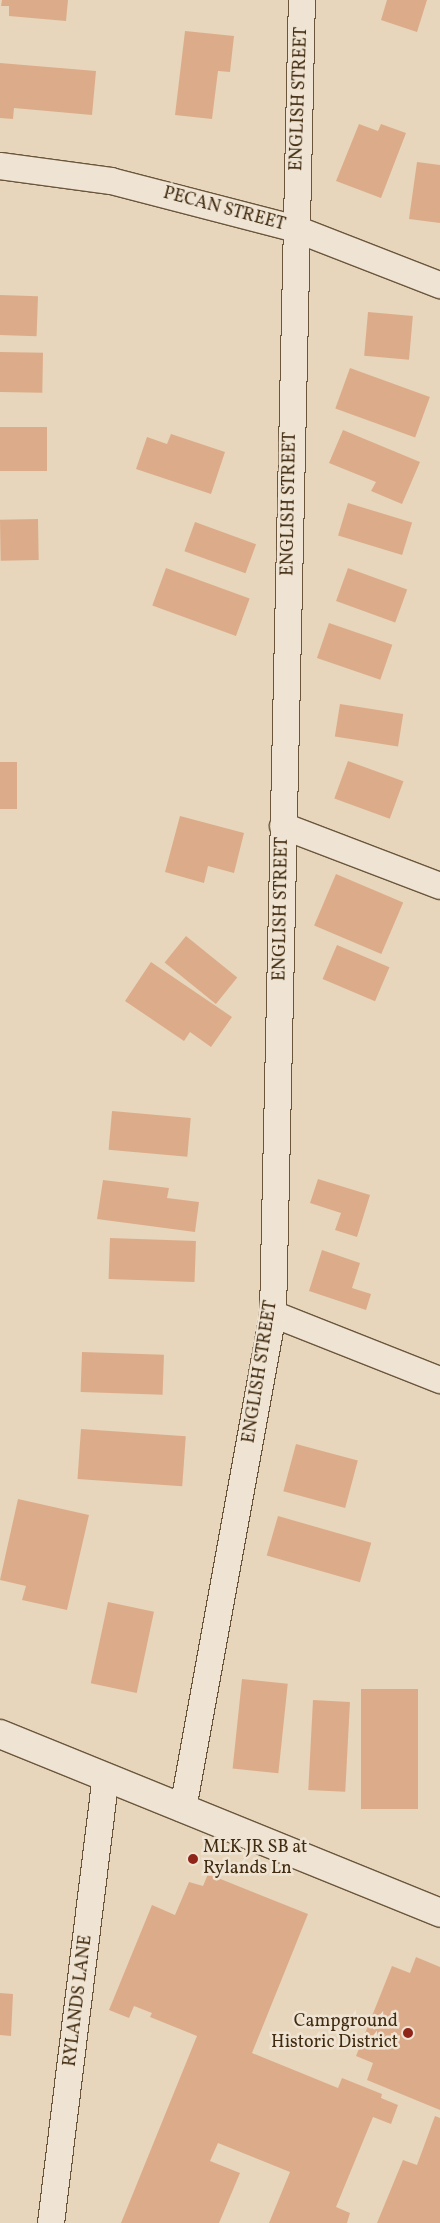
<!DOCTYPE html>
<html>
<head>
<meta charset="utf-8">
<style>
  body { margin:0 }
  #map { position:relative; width:440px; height:2223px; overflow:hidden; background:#e7d6bb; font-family:Vollkorn,serif }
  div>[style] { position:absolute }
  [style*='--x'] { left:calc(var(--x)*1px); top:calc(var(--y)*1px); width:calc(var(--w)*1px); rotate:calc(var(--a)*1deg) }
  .building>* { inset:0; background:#dcac8a; transform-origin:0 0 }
  .roads { filter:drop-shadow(1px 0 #6b563c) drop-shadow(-1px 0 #6b563c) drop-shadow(0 1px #6b563c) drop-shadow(0 -1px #6b563c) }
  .street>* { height:26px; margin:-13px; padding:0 13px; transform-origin:13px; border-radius:13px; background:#efe4d3 }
  .secondary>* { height:28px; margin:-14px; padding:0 14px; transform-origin:14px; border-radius:14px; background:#efe4d3 }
  .dots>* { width:14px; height:14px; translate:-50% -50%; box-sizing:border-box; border:2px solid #efe4d3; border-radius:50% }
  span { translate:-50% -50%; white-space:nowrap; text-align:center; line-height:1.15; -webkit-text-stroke:5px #efe4d3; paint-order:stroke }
  .street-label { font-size:18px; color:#422c11 }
  .poi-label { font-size:18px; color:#422c11 }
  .left { translate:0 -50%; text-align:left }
  .right { translate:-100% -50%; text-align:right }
</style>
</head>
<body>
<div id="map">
  <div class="building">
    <i style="clip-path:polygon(2px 0,68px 0,66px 21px,9px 16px,9px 6px,1px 6px)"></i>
    <i style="clip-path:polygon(387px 0,427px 0,417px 32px,381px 20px)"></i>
    <i style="clip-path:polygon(185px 31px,234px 36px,230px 72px,218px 71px,212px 119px,175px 115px)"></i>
    <i style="clip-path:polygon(0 63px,96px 71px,92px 115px,14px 108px,13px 119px,0 118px)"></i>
    <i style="clip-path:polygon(359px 124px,378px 131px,381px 124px,406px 133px,381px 198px,336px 181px)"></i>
    <i style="clip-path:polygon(417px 162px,440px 165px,440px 223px,409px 219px)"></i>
    <i style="left:0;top:295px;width:38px;height:40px;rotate:2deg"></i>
    <i style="left:368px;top:312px;width:45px;height:44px;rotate:5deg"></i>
    <i style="left:0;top:352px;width:43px;height:40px;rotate:1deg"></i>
    <i style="left:350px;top:368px;width:85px;height:43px;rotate:20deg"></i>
    <i style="left:0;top:427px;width:47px;height:44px"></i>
    <i style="clip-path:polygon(343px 430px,420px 462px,402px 504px,371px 491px,376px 482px,329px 463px)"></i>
    <i style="clip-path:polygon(171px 434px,225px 452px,211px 494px,136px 469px,147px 437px,167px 444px)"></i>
    <i style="left:348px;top:503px;width:67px;height:34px;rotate:17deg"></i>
    <i style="left:38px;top:519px;width:41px;height:38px;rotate:89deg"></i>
    <i style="left:195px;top:522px;width:65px;height:31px;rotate:20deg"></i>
    <i style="left:166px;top:568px;width:89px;height:40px;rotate:20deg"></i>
    <i style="left:348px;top:568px;width:63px;height:35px;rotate:20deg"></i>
    <i style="left:329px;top:623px;width:67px;height:37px;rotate:19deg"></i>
    <i style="left:340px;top:704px;width:64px;height:33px;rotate:9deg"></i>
    <i style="left:348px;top:761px;width:59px;height:40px;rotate:20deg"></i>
    <i style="left:0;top:762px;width:17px;height:47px"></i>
    <i style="clip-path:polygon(180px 816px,244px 833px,234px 873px,208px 866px,204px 883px,165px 872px)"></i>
    <i style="left:336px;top:874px;width:73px;height:56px;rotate:23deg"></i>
    <i style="left:186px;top:936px;width:66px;height:34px;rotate:39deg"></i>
    <i style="left:337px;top:945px;width:57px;height:37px;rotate:23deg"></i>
    <i style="clip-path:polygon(151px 962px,232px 1017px,211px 1047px,190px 1032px,184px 1041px,125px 1001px)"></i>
    <i style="left:112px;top:1111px;width:79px;height:39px;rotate:5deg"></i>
    <i style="clip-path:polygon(318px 1179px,370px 1195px,357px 1237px,335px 1230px,341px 1213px,310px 1203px)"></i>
    <i style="clip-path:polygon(103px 1180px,169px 1188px,167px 1198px,199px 1202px,195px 1232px,97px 1219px)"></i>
    <i style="left:110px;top:1238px;width:86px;height:41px;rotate:2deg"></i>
    <i style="clip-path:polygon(322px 1250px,360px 1263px,352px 1288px,371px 1294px,366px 1310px,309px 1291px)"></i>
    <i style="left:82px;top:1352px;width:82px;height:40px;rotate:2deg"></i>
    <i style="left:81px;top:1429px;width:105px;height:50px;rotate:4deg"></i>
    <i style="left:296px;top:1444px;width:64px;height:49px;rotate:15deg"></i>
    <i style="clip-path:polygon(18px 1499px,89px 1515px,67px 1610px,22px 1600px,26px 1586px,0 1580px)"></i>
    <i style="left:278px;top:1516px;width:97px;height:41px;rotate:16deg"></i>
    <i style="left:108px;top:1602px;width:47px;height:83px;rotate:12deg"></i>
    <i style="left:242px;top:1679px;width:46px;height:90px;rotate:6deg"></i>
    <i style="left:361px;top:1689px;width:57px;height:120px"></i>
    <i style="left:313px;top:1700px;width:37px;height:90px;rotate:3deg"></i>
    <i style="clip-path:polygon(208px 1874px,308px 1914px,252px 2053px,338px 2088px,342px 2078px,382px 2094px,381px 2098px,398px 2105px,391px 2124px,373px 2117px,336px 2207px,350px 2213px,347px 2223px,269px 2223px,290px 2172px,218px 2143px,210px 2161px,240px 2173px,219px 2223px,121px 2223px,197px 2036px,150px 2017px,152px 2013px,134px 2006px,129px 2018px,109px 2010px,152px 1905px,175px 1915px,189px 1882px,203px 1886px)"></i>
    <i style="clip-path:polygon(416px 1957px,440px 1967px,440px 2110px,367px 2080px,373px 2063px,356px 2056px,392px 1966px,410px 1973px)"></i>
    <i style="clip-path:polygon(0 1993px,13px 1994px,11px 2036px,0 2035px)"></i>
    <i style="clip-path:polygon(435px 2116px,440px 2118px,440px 2223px,377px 2223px,403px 2160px,417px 2165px)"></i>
  </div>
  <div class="roads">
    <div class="street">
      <i style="--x:0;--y:166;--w:112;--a:7.7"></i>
      <i style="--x:111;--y:181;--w:191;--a:14.5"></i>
      <i style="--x:296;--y:229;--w:155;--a:21.3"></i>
      <i style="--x:283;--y:826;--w:168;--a:20.9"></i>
      <i style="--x:273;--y:1314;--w:180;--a:21.6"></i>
      <i style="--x:183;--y:1809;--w:503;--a:-79.7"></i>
      <i style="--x:273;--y:1314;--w:1314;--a:-88.74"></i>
      <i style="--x:51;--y:2223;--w:448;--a:-83"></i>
    </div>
    <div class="secondary">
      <i style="--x:0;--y:1734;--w:475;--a:22.1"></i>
    </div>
  </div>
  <div class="dots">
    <i style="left:193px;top:1859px;background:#8f2418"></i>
    <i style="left:408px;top:2033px;background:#8f2418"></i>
  </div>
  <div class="street-label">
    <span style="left:300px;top:99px;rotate:-88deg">ENGLISH STREET</span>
    <span style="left:224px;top:210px;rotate:15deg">PECAN STREET</span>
    <span style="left:290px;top:504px;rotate:-89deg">ENGLISH STREET</span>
    <span style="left:282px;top:909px;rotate:-89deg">ENGLISH STREET</span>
    <span style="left:261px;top:1372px;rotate:-81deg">ENGLISH STREET</span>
    <span style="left:79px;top:2001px;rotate:-83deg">RYLANDS LANE</span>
  </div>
  <div class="poi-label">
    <span class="left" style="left:203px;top:1859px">MLK JR SB at<br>Rylands Ln</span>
    <span class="right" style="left:398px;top:2033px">Campground<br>Historic District</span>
  </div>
</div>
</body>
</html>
